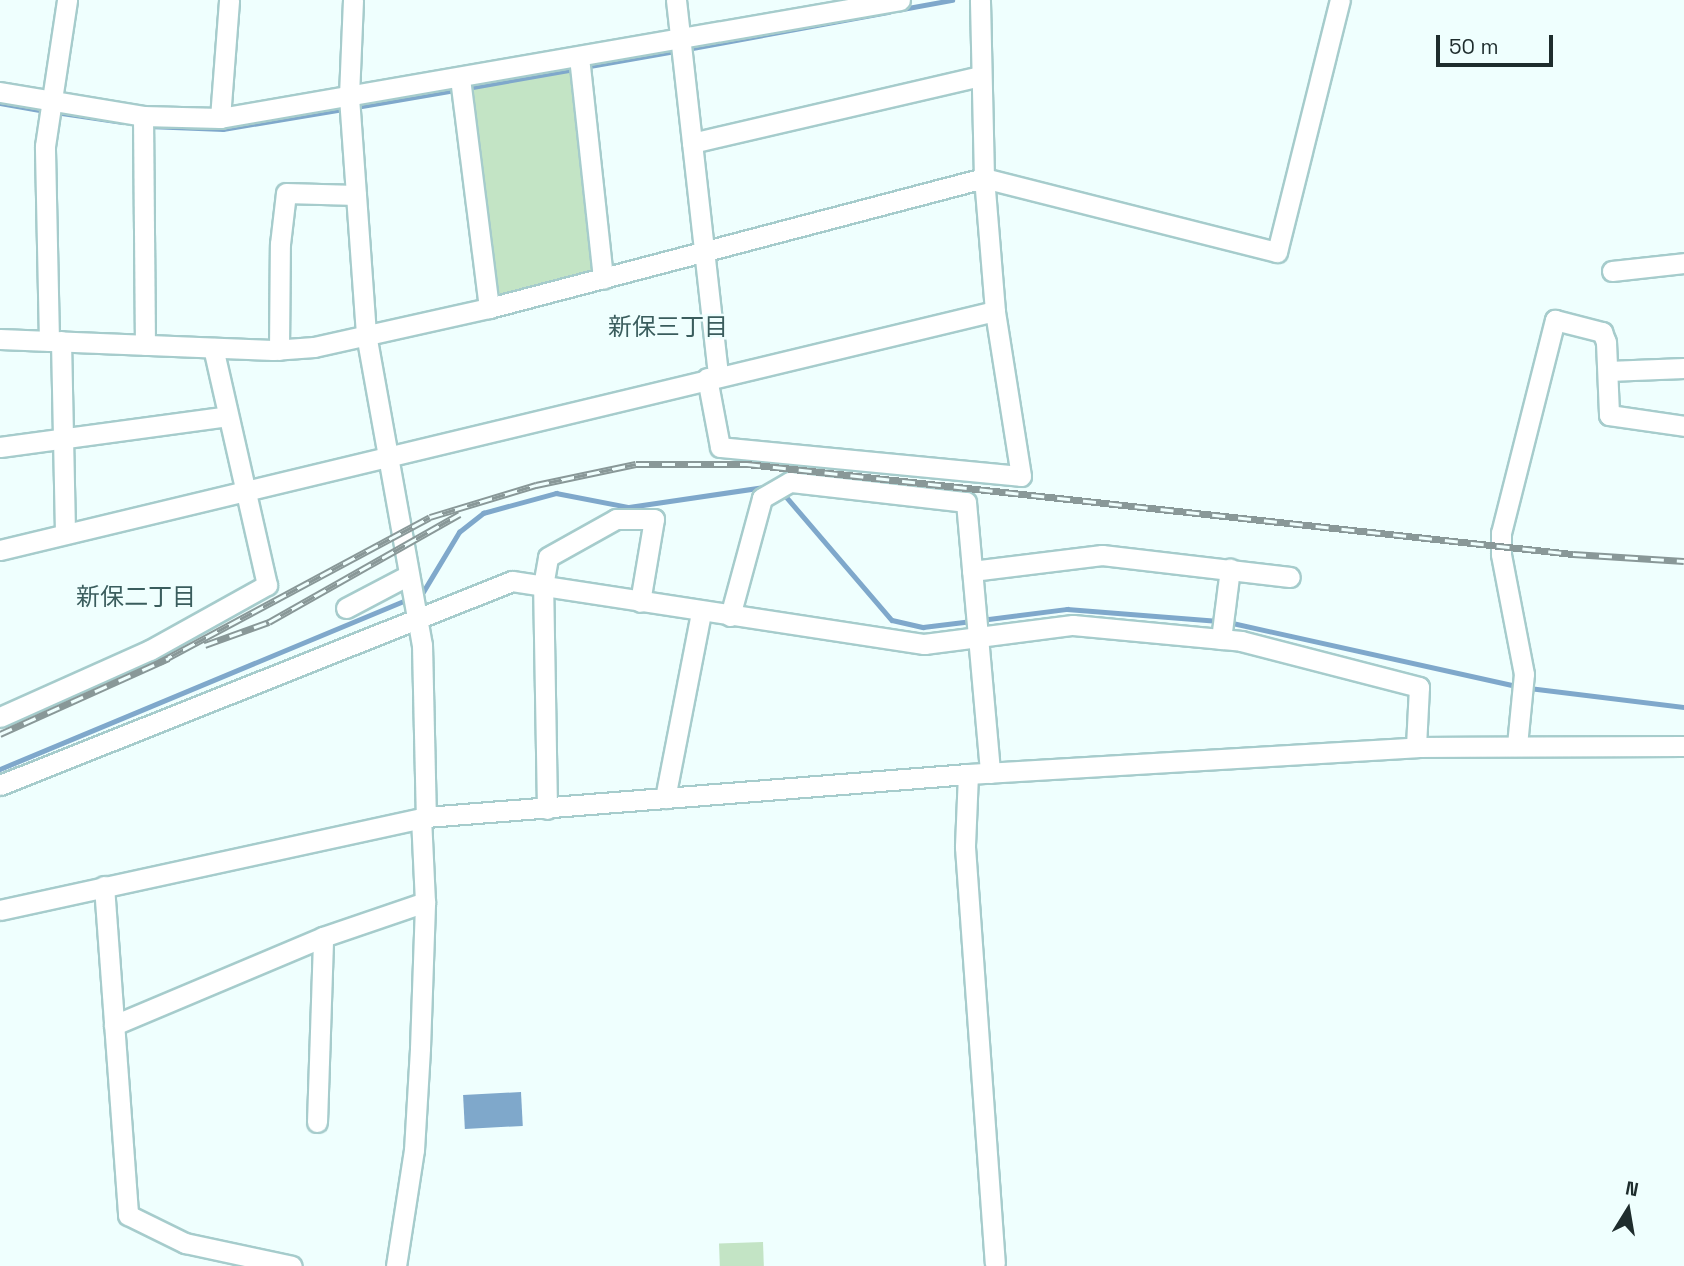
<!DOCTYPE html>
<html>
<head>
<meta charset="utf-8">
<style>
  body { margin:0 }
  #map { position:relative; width:1684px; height:1266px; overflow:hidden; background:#effffe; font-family:"Space Grotesk","Noto Sans JP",sans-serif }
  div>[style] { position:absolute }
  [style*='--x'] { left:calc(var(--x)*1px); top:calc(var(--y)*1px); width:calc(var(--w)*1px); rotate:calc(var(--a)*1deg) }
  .green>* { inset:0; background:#c3e4c5; transform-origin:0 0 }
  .water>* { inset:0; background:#7fa8cb; transform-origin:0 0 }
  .stream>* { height:4.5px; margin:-2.25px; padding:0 2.25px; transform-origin:2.25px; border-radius:2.25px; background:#7fa8cb }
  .roads { filter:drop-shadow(2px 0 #a6cccc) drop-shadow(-2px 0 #a6cccc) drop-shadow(0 2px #a6cccc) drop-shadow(0 -2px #a6cccc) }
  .minor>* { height:19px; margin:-9.5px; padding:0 9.5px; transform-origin:9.5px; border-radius:9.5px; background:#fff }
  .rail>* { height:7px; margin-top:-3.5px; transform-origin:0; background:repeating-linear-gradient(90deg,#effffe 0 13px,#899898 0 26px); box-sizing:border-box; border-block:2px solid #899898 }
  span { translate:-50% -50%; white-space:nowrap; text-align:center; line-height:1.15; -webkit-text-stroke:5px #effffe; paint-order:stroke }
  .neighbourhood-label { font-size:24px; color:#3a5d5d }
  .north { position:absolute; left:1593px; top:1175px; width:70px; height:70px; -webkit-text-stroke:5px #effffe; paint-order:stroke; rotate:11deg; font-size:19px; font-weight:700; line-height:28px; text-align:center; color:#1e2d2d }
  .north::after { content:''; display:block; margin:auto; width:24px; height:32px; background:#1e2d2d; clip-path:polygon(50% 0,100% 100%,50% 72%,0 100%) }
  .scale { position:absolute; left:1436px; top:35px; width:117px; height:32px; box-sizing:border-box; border:4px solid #1e2d2d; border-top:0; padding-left:9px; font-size:21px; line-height:24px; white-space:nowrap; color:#1e2d2d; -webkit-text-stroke:5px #effffe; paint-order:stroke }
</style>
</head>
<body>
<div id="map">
  <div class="green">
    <i style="left:574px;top:69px;width:212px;height:114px;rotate:82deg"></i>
    <i style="left:763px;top:1242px;width:24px;height:44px;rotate:88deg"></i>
  </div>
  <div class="water">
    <i style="left:521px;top:1092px;width:34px;height:58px;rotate:87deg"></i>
  </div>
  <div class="stream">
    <i style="--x:897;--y:10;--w:56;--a:-10.3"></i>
    <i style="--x:687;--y:49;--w:205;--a:-10.4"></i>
    <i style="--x:584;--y:67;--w:92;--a:-10"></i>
    <i style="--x:467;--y:88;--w:110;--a:-10"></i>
    <i style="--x:0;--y:103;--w:47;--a:9.9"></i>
    <i style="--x:356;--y:107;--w:100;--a:-9.7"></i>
    <i style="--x:55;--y:112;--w:68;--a:8.5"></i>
    <i style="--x:148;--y:126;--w:75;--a:2.3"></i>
    <i style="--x:223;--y:129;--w:123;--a:-9.4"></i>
    <i style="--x:783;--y:493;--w:167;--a:49.4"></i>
    <i style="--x:892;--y:620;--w:32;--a:13"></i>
    <i style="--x:923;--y:627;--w:49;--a:-7"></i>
    <i style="--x:423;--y:592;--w:70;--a:-59"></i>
    <i style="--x:459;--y:532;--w:31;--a:-38"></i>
    <i style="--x:483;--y:513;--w:76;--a:-15.3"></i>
    <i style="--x:556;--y:493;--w:74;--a:10.9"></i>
    <i style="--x:629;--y:507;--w:137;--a:-8.4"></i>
    <i style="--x:981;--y:620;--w:87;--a:-7.3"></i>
    <i style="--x:1067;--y:609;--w:152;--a:4.5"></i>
    <i style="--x:1228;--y:622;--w:295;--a:12.5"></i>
    <i style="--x:1529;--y:688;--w:156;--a:7"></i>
    <i style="--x:0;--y:769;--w:438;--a:-22.6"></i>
  </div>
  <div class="roads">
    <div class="minor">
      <i style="--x:353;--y:0;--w:97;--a:92.4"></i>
      <i style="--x:349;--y:97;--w:238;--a:85.9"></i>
      <i style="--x:366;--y:334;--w:316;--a:79.8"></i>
      <i style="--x:422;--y:645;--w:172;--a:88.7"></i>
      <i style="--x:676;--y:0;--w:378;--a:83.6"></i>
      <i style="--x:579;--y:57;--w:223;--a:83.8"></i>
      <i style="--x:460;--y:78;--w:232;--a:82.8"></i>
      <i style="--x:0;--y:92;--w:145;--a:9.5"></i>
      <i style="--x:143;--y:116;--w:77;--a:1.5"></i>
      <i style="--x:220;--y:118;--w:690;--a:-9.84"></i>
      <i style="--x:143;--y:116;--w:229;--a:89.5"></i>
      <i style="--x:220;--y:118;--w:118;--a:-85.6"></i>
      <i style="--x:692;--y:143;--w:296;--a:-13.1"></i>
      <i style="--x:1612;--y:271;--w:72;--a:-6.3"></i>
      <i style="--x:0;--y:339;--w:273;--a:2.3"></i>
      <i style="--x:273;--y:350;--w:41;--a:-4.2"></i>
      <i style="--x:314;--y:347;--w:179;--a:-12.6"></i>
      <i style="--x:489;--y:308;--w:512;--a:-14.72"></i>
      <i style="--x:984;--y:178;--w:302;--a:14.2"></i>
      <i style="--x:1277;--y:252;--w:260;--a:-76"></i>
      <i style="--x:49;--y:341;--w:195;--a:-91.2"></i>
      <i style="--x:45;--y:146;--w:148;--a:-81.4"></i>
      <i style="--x:61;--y:341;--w:193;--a:88.8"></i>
      <i style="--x:279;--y:350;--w:106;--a:-89.5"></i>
      <i style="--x:280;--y:244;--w:51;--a:-83.3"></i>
      <i style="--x:286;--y:193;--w:70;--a:1.6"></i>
      <i style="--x:1608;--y:371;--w:76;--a:-2.3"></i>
      <i style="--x:707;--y:378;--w:70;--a:79.3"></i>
      <i style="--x:720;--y:447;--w:302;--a:5.5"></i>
      <i style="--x:1021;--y:476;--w:167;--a:-99"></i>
      <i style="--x:995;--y:311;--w:133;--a:-94.7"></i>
      <i style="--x:984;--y:178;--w:178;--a:-91.3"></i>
      <i style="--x:0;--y:447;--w:230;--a:-7.7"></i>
      <i style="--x:0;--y:550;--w:1023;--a:-13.51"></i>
      <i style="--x:972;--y:571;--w:131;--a:-7"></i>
      <i style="--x:1102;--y:555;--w:189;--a:6.7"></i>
      <i style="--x:346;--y:608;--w:69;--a:-27.7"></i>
      <i style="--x:730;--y:616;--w:122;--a:-74.8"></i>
      <i style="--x:762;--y:498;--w:32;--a:-30"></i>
      <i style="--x:790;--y:482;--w:177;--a:6.5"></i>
      <i style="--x:966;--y:502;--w:272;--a:84.9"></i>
      <i style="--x:1221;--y:639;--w:71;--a:-82.7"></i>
      <i style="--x:0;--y:717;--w:164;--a:-24.1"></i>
      <i style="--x:150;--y:650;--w:134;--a:-29.1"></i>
      <i style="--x:267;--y:585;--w:243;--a:-102.8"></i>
      <i style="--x:1517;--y:745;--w:71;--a:-84.4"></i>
      <i style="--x:1524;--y:674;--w:122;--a:-100.9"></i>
      <i style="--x:1501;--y:554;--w:21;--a:-90"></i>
      <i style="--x:1501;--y:533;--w:220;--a:-75.8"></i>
      <i style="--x:1555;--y:320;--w:49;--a:14.3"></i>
      <i style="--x:1602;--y:332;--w:11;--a:68"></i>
      <i style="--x:1606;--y:342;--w:73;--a:87.6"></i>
      <i style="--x:1609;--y:415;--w:76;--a:8.3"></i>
      <i style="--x:968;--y:774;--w:73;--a:92.4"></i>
      <i style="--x:965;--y:847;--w:417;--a:85.9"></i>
      <i style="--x:0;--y:785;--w:551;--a:-21.72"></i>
      <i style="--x:512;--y:581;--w:417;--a:8.7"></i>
      <i style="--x:924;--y:644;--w:150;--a:-7.3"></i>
      <i style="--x:1073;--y:625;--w:169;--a:5.4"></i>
      <i style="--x:1241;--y:641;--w:184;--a:14.5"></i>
      <i style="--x:1419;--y:687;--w:60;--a:92.9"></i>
      <i style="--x:665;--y:798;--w:189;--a:-79"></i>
      <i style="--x:547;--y:809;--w:223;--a:-91"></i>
      <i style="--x:543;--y:586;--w:29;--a:-80"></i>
      <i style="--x:548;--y:557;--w:78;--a:-29.2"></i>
      <i style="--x:616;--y:519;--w:38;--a:0"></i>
      <i style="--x:654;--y:519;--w:84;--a:99.6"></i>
      <i style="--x:104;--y:886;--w:330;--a:85.8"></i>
      <i style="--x:128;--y:1215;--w:64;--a:26.2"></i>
      <i style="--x:185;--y:1243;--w:109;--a:12.1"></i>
      <i style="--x:0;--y:910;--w:436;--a:-12.3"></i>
      <i style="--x:426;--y:817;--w:544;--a:-4.54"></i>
      <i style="--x:968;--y:774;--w:449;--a:-3.4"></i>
      <i style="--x:1416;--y:747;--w:268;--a:-0.2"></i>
      <i style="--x:114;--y:1025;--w:227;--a:-22.8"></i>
      <i style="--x:323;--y:937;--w:108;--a:-18.9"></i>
      <i style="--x:317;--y:1122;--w:185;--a:-88.1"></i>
      <i style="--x:396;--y:1266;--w:117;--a:-81.2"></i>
      <i style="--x:414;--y:1150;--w:102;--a:-86.6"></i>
      <i style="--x:420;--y:1048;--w:146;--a:-88"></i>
      <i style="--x:425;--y:902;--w:84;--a:-92.7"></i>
    </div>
  </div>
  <div class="rail">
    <i style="--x:205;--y:645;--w:68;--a:-19.8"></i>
    <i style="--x:269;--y:622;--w:219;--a:-29.5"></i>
    <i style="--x:160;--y:662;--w:306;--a:-28.2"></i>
    <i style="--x:430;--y:517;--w:111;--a:-16.8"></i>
    <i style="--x:536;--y:485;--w:102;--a:-11.9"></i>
    <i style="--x:636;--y:464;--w:111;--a:0"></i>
    <i style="--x:747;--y:464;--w:831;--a:6.22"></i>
    <i style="--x:1573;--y:554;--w:111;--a:3.6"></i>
    <i style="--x:0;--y:734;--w:185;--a:-24.2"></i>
  </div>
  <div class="neighbourhood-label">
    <span style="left:668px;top:327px">新保三丁目</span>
    <span style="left:136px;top:597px">新保二丁目</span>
  </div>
  <div class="north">N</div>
  <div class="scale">50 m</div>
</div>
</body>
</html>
